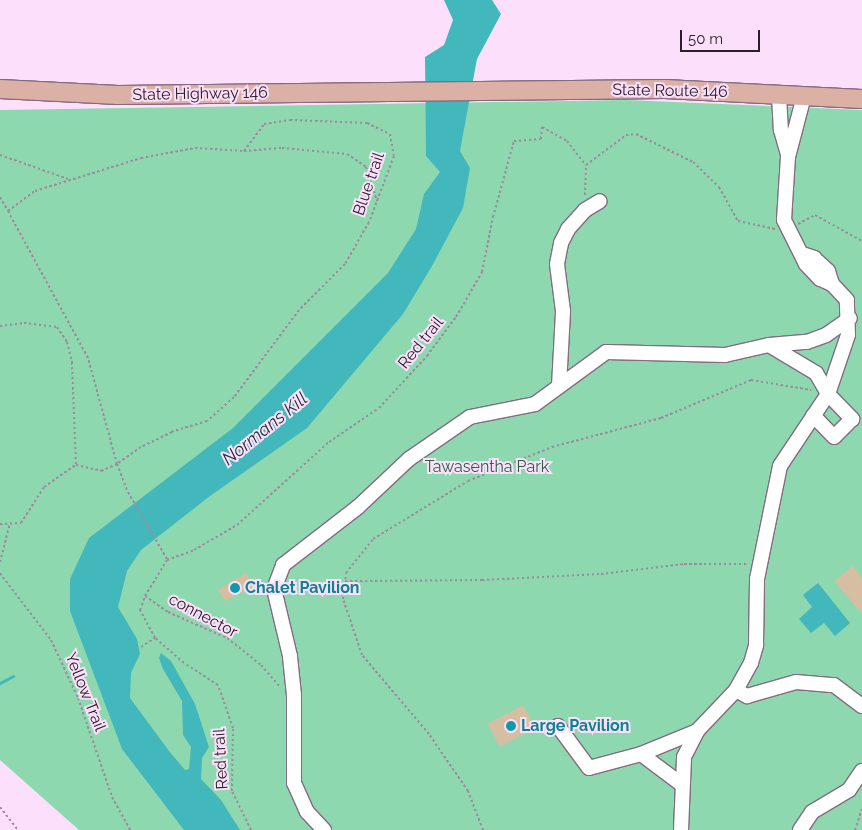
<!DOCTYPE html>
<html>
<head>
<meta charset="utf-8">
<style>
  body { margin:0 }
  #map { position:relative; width:862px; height:830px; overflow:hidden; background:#fce0fb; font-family:Raleway,sans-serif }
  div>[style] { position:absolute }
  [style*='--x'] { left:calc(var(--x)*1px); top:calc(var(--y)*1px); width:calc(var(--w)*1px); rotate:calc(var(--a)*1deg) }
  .green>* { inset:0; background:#8ed8af }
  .water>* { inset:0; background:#43b8bc }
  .stream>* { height:3px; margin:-1.5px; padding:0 1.5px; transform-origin:1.5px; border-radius:1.5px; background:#43b8bc }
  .building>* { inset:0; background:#d5bea1; transform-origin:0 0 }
  .path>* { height:2px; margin-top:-1px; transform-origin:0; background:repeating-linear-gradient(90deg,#9e8a9d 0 2.5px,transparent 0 5px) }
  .roads { filter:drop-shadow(1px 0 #846b83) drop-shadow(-1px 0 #846b83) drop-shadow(0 1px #846b83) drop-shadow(0 -1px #846b83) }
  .minor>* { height:14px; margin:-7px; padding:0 7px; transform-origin:7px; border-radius:7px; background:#fff }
  .major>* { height:18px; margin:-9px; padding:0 9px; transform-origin:9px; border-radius:9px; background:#dcb1a5 }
  .dots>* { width:14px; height:14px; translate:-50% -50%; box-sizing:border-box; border:2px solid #fce0fb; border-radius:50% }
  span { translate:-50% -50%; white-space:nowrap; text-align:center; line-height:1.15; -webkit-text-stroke:4px #fce0fb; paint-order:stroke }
  .street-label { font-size:16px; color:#2a202a }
  .park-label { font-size:16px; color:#256244 }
  .culture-label { font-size:16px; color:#0d838f; font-weight:700 }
  .left { translate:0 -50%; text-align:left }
  .water-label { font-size:18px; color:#1b3031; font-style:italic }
  .scale { position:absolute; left:680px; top:30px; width:80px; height:22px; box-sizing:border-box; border:2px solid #2a202a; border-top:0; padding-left:6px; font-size:15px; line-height:18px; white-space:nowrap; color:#2a202a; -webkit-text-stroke:4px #fce0fb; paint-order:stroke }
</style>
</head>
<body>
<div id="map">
  <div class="green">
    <i style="clip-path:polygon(626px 100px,862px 110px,862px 830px,79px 830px,0 760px,0 110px)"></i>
  </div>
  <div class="water">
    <i style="clip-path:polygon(444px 0,492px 0,501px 14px,477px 59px,460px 151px,470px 168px,463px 208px,432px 266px,403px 314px,307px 428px,210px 496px,141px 550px,127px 571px,118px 607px,137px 639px,140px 654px,131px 673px,130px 698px,169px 751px,185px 770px,189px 769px,191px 747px,183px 735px,182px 701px,163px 669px,159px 658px,161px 653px,171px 661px,195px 704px,209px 747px,202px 758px,201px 779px,221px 800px,240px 830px,184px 830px,122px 749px,70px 611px,70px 579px,89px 538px,233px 428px,388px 273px,416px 229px,424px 194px,440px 172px,426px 156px,425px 57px,444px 45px,453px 20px)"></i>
    <i style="clip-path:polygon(818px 583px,850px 623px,835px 636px,824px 623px,811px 633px,799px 619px,812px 607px,803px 595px)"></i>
  </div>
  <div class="stream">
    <i style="--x:0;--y:683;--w:15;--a:-28"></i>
  </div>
  <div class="building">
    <i style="clip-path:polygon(853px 566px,862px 578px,862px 614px,834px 581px)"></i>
    <i style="clip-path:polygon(246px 573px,253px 587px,225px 601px,218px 590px)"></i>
    <i style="left:523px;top:705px;width:26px;height:40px;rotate:62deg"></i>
  </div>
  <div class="path">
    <i style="--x:244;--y:151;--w:38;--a:-5"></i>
    <i style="--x:282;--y:148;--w:65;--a:5.3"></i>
    <i style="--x:347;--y:154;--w:23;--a:34"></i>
    <i style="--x:366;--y:167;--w:36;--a:72"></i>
    <i style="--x:0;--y:155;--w:72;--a:19.4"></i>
    <i style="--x:585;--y:195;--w:30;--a:-88"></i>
    <i style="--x:0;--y:197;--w:16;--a:60"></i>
    <i style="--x:8;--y:211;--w:34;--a:-37"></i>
    <i style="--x:35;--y:191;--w:111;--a:-17.3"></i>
    <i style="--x:141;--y:158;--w:55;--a:-10.5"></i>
    <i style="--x:195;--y:148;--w:49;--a:3.5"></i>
    <i style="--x:244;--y:151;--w:34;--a:-53"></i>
    <i style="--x:264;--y:124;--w:26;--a:-9"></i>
    <i style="--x:290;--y:120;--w:77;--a:2.2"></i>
    <i style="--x:367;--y:123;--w:25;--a:26"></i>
    <i style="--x:390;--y:134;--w:22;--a:80"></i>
    <i style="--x:394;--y:156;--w:71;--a:110.7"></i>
    <i style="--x:369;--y:222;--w:48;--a:119.7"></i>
    <i style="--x:345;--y:264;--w:65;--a:135"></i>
    <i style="--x:299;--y:310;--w:109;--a:126.8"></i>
    <i style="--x:234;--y:397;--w:36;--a:138"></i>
    <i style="--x:207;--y:421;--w:37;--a:163"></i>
    <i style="--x:172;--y:432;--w:34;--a:154"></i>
    <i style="--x:141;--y:447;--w:29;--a:145"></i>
    <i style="--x:117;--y:464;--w:110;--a:-105.3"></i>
    <i style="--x:88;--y:358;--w:167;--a:-118.6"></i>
    <i style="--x:798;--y:224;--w:19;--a:-28"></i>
    <i style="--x:815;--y:215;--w:54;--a:29"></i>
    <i style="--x:0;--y:326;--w:24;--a:-7"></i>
    <i style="--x:24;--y:323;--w:33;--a:7"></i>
    <i style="--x:57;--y:327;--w:18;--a:56"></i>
    <i style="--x:67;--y:342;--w:21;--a:76"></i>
    <i style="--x:72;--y:362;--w:103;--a:87.8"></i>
    <i style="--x:76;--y:465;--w:26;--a:13"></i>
    <i style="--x:101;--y:471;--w:17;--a:-24"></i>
    <i style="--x:117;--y:464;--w:30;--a:69"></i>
    <i style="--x:128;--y:492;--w:78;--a:59.8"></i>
    <i style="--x:0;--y:524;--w:21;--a:-3"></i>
    <i style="--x:21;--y:523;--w:43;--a:-57.4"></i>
    <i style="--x:44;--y:487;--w:39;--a:-35"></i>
    <i style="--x:0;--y:562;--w:40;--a:-75.6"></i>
    <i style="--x:0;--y:573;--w:84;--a:52.7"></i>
    <i style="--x:51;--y:640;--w:64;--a:65"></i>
    <i style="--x:78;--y:698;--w:105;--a:71"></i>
    <i style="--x:112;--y:797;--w:38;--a:61"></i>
    <i style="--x:345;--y:581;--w:137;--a:-0.4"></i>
    <i style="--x:482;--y:580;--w:119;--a:-2.9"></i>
    <i style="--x:601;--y:574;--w:84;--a:-6.9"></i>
    <i style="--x:684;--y:564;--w:65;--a:0"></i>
    <i style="--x:145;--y:596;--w:28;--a:35"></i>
    <i style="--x:168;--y:612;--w:64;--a:23.8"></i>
    <i style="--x:227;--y:638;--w:43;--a:38.5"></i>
    <i style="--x:261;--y:665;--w:30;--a:49"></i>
    <i style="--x:141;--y:647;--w:17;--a:-33"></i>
    <i style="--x:0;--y:807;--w:29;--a:52"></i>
    <i style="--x:251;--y:830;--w:43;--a:-116"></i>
    <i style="--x:232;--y:791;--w:63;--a:-89.1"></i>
    <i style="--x:233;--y:728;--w:46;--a:-109.2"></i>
    <i style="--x:218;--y:685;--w:40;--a:-147.1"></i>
    <i style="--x:184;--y:663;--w:38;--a:-139"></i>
    <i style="--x:155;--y:638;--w:32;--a:-118"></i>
    <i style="--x:140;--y:610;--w:15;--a:-70"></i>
    <i style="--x:145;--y:596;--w:42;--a:-58.6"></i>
    <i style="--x:167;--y:560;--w:29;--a:-20"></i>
    <i style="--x:194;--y:550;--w:50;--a:-30.2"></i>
    <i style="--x:237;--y:525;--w:124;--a:-42.1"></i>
    <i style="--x:329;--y:442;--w:60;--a:-34.2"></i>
    <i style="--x:379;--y:408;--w:71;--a:-47.3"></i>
    <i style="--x:427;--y:356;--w:49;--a:-53.4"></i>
    <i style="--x:456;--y:317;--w:52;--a:-60"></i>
    <i style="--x:482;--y:272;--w:56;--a:-78.7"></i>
    <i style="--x:493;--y:217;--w:79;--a:-74.6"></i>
    <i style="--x:514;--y:141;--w:27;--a:-4"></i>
    <i style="--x:541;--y:139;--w:12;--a:-85"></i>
    <i style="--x:542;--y:127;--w:29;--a:29"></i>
    <i style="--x:567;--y:141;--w:31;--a:52"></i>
    <i style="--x:586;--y:165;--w:50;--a:-36.9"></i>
    <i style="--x:626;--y:135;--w:10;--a:-6"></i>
    <i style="--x:636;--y:134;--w:64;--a:26.2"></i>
    <i style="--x:693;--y:162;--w:36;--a:44"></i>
    <i style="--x:719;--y:187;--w:39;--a:61"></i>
    <i style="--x:738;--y:221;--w:38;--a:12"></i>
    <i style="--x:483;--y:830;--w:42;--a:-111"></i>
    <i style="--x:468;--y:791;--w:69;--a:-124.4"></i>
    <i style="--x:429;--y:734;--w:104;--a:-130.3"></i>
    <i style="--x:362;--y:655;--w:59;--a:-108.7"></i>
    <i style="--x:343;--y:599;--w:26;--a:-83"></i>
    <i style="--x:346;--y:573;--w:43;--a:-51.5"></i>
    <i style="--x:373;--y:539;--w:111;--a:-31.4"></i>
    <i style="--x:468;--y:481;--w:91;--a:-22"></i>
    <i style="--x:552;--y:447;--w:113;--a:-14.9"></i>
    <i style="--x:661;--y:418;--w:98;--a:-22.9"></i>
    <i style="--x:751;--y:380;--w:61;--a:9.5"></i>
    <i style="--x:855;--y:830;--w:22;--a:-72"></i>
  </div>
  <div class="roads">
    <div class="minor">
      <i style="--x:779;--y:95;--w:35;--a:87"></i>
      <i style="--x:781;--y:130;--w:26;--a:74"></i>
      <i style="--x:802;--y:254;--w:13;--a:18"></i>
      <i style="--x:814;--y:258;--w:19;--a:43"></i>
      <i style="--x:828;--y:271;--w:14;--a:73"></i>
      <i style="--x:769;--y:345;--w:38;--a:-5"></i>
      <i style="--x:807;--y:342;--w:20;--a:-20"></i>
      <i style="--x:826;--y:335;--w:29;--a:-35"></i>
      <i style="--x:559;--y:386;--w:75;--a:-86.9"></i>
      <i style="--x:563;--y:311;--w:47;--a:-97.3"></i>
      <i style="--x:557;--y:264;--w:21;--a:-79"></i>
      <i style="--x:561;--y:243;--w:16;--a:-63"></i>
      <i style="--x:568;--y:229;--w:25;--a:-48"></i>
      <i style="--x:585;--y:210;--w:17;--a:-31"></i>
      <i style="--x:736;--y:690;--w:13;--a:29"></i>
      <i style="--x:747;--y:696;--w:51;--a:-15.9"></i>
      <i style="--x:796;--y:682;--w:38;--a:5"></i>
      <i style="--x:834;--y:685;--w:35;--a:37"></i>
      <i style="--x:558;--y:726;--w:52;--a:53.6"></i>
      <i style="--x:589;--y:768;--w:54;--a:-15.1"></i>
      <i style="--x:641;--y:754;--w:61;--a:-22.3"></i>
      <i style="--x:641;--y:754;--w:50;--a:36.9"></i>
      <i style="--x:324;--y:830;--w:25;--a:-133"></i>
      <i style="--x:307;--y:812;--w:32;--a:-114"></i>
      <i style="--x:294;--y:783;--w:88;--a:-90"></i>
      <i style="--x:294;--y:695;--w:39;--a:-96"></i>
      <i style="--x:290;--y:656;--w:69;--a:-103.4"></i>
      <i style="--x:274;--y:589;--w:26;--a:-69"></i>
      <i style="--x:283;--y:565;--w:95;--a:-37.7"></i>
      <i style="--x:358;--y:507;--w:70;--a:-43.3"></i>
      <i style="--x:409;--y:459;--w:74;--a:-34.5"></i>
      <i style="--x:470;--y:417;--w:66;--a:-11.3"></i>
      <i style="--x:535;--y:404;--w:88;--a:-36.2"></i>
      <i style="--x:606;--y:352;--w:119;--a:1.4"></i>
      <i style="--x:725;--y:355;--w:45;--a:-12.8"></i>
      <i style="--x:769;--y:345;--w:55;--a:30.8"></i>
      <i style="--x:816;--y:373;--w:24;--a:60"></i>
      <i style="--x:828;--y:394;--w:35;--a:46"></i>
      <i style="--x:852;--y:419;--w:25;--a:135"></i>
      <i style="--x:834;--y:437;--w:30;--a:-134"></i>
      <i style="--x:681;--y:830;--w:73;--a:-87.6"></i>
      <i style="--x:684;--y:757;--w:29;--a:-63"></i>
      <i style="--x:697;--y:731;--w:57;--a:-46.4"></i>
      <i style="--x:736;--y:690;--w:31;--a:-61"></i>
      <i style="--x:751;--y:663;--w:19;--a:-74"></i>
      <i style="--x:756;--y:645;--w:66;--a:-89.1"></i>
      <i style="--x:757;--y:579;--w:115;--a:-78.5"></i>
      <i style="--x:780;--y:466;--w:87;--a:-56.3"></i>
      <i style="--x:828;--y:394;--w:62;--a:-71.3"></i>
      <i style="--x:848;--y:335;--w:35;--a:-92"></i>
      <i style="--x:847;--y:300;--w:22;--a:-133"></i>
      <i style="--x:832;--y:284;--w:13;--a:-157"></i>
      <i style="--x:820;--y:279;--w:21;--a:-133"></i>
      <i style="--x:806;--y:264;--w:49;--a:-116.6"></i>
      <i style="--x:784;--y:220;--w:63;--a:-86.4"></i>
      <i style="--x:788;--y:157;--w:63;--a:-75.3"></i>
      <i style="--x:800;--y:830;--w:22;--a:-56"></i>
      <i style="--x:812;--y:812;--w:43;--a:-30.7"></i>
      <i style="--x:849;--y:790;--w:23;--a:-56"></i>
    </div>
    <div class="major">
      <i style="--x:0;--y:89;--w:118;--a:2.9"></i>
      <i style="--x:118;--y:95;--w:547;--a:-0.63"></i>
      <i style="--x:665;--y:89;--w:197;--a:2.9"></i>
    </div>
  </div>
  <div class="dots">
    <i style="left:235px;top:588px;background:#0f9aa8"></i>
    <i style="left:511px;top:726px;background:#0f9aa8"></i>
  </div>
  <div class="street-label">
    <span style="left:670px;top:91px;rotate:1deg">State Route 146</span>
    <span style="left:200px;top:94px;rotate:-1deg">State Highway 146</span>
    <span style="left:369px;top:184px;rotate:-71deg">Blue trail</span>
    <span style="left:421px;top:343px;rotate:-51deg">Red trail</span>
    <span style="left:203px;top:616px;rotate:28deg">connector</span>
    <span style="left:85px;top:692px;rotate:68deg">Yellow Trail</span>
    <span style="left:221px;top:759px;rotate:-93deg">Red trail</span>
  </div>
  <div class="park-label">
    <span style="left:487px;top:467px">Tawasentha Park</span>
  </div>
  <div class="culture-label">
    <span class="left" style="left:245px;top:588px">Chalet Pavilion</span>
    <span class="left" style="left:521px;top:726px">Large Pavilion</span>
  </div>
  <div class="water-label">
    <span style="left:265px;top:429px;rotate:-39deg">Normans Kill</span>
  </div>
  <div class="scale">50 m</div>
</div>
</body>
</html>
